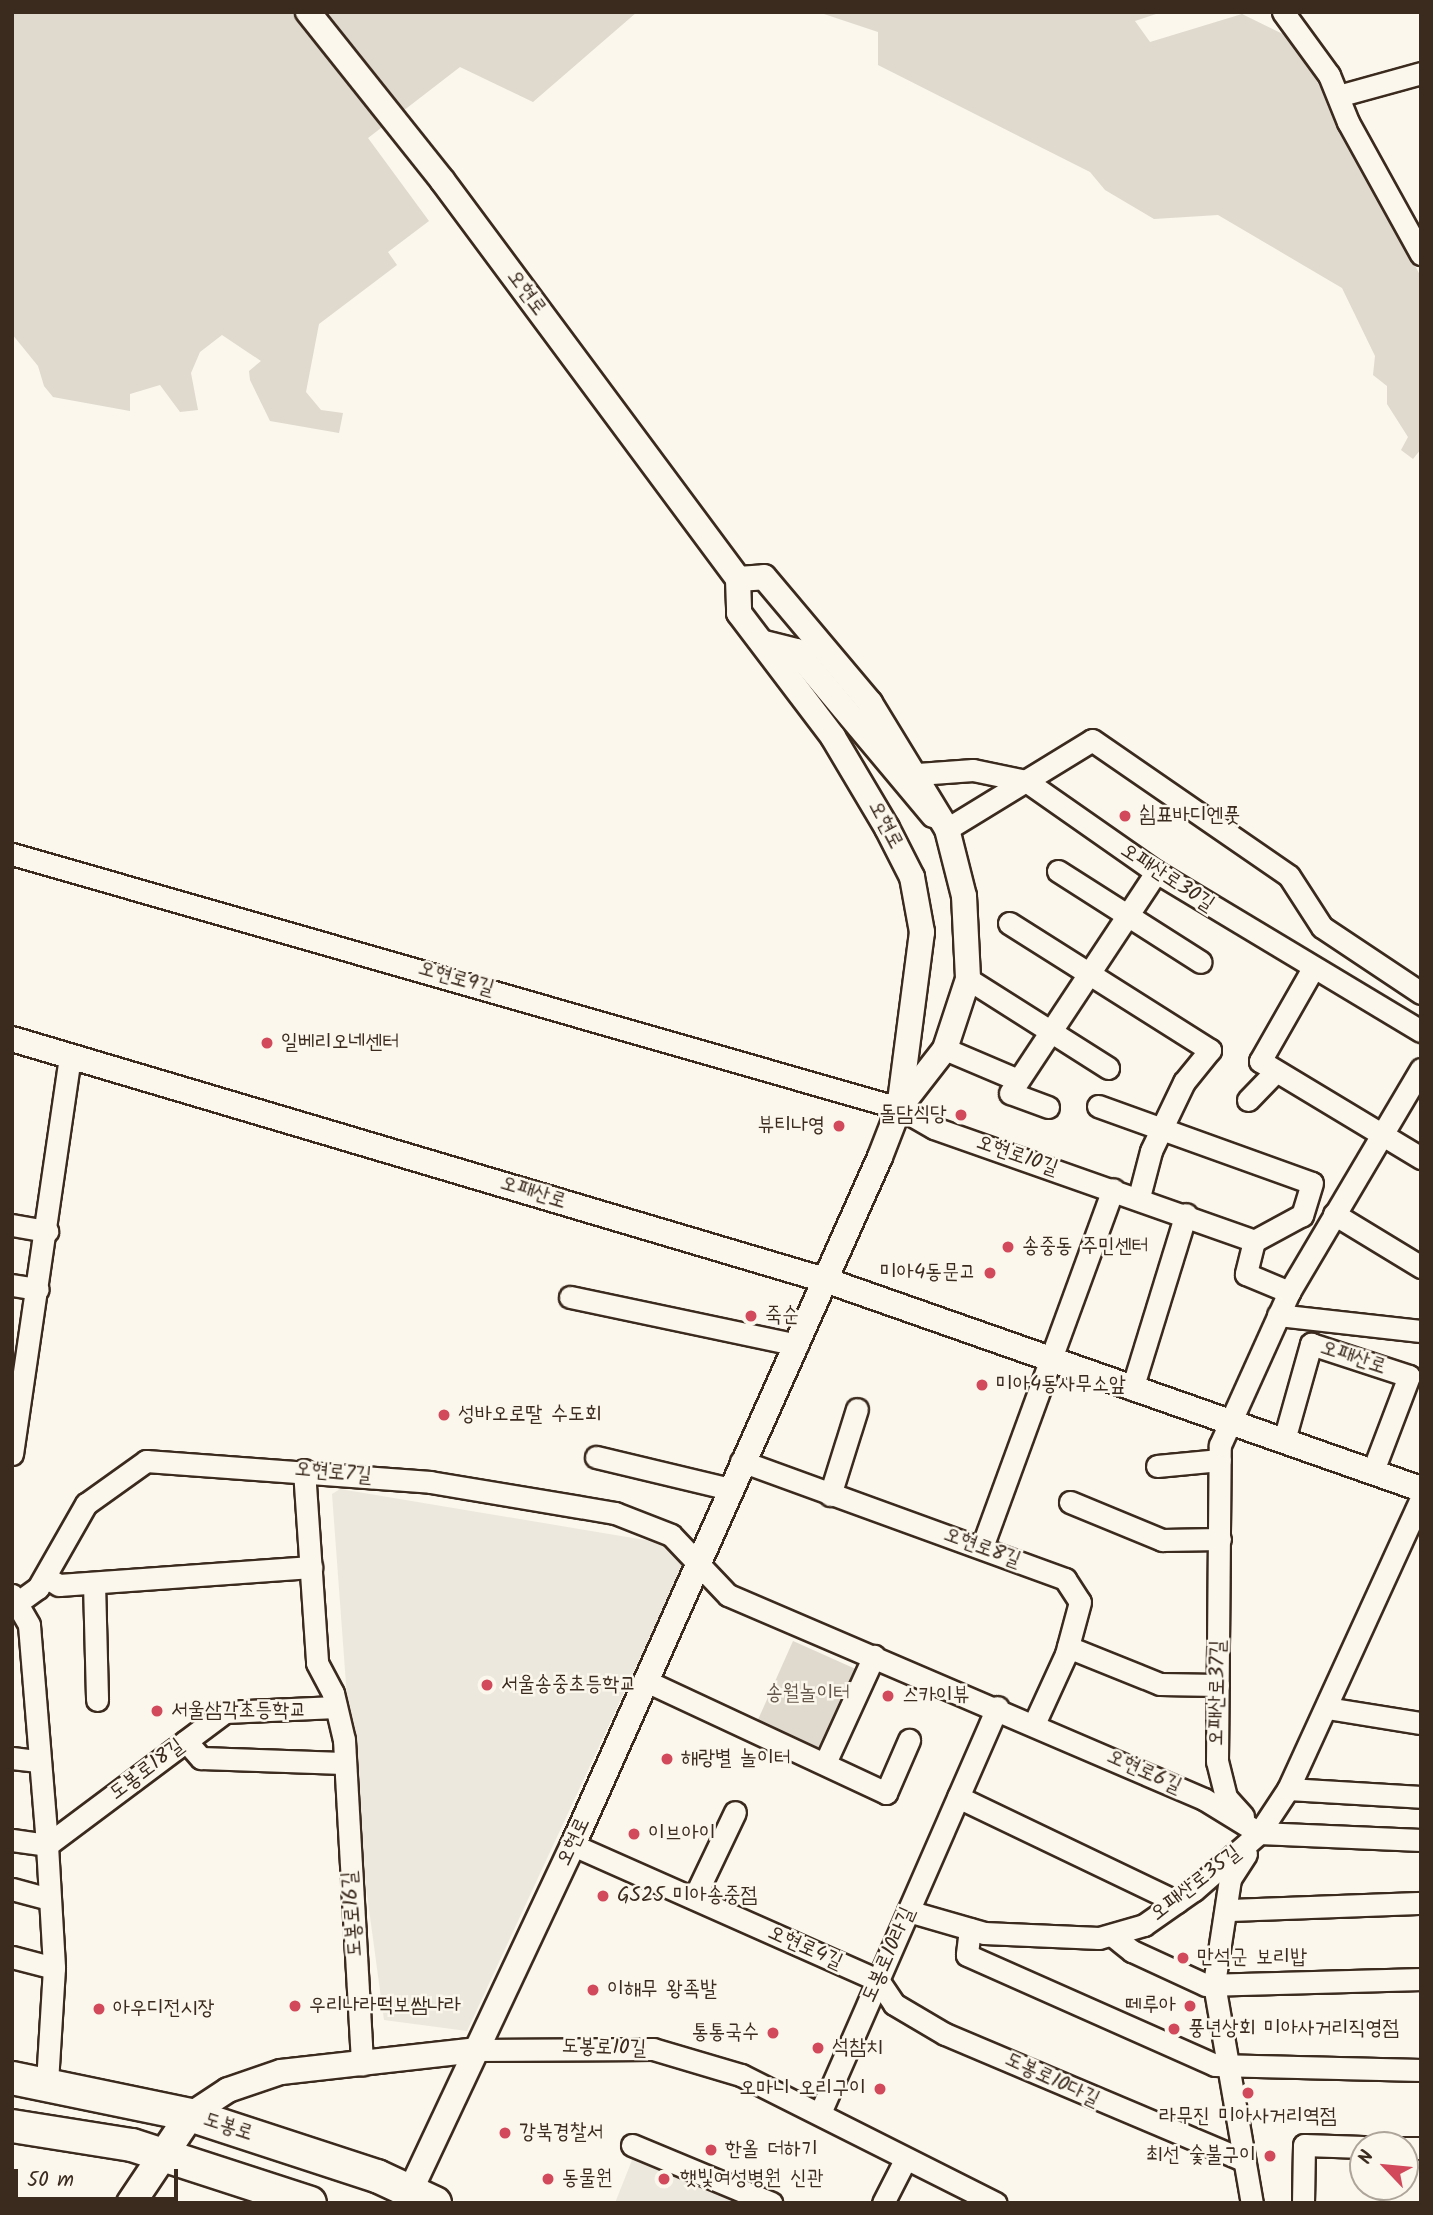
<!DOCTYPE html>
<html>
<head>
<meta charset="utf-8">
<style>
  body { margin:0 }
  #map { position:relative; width:1433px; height:2215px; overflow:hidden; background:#fbf7ec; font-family:Kalam,"Poor Story",sans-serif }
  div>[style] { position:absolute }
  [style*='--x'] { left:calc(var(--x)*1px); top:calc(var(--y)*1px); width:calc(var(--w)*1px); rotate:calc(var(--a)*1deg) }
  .built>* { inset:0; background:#ede8dd }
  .green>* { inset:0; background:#dfd9ce; transform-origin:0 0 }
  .roads { filter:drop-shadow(2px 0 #3b2a1e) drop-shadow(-2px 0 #3b2a1e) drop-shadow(0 2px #3b2a1e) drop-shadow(0 -2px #3b2a1e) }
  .minor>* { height:21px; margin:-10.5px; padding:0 10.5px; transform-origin:10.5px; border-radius:10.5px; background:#fbf7ec }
  .tertiary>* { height:24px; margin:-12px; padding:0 12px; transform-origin:12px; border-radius:12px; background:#fbf7ec }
  .secondary>* { height:28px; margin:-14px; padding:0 14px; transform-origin:14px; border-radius:14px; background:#fbf7ec }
  .primary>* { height:32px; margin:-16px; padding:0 16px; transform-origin:16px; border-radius:16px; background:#fbf7ec }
  .dots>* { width:19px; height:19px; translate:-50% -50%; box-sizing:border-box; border:4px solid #fbf7ec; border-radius:50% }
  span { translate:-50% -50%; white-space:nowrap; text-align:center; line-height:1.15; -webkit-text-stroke:5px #fbf7ec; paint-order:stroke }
  .street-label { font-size:21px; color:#3b2a1e }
  .poi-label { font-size:21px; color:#3b2a1e }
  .left { translate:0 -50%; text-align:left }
  .right { translate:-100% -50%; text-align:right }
  .park-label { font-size:21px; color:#64564a }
  .frame { position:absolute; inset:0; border:14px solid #3b2a1e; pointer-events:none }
  .north { position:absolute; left:1349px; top:2131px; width:70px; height:70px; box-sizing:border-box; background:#fbf7ec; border:2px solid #aea59a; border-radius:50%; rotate:296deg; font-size:19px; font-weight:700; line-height:28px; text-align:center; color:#3b2a1e }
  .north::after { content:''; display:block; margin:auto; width:24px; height:32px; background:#d1495b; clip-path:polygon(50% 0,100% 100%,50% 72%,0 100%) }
  .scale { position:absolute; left:14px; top:2169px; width:164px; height:32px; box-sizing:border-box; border:4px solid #3b2a1e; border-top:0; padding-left:9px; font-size:21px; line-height:24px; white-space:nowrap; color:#3b2a1e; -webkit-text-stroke:5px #fbf7ec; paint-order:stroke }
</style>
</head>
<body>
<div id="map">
  <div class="built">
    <i style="clip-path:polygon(340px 1489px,663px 1543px,684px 1563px,467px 2031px,384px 2020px,355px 1806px,332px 1494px)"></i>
    <i style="clip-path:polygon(634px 2155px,771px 2203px,615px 2203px)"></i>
  </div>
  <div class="green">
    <i style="clip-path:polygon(12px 12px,637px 12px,533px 102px,460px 67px,368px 138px,429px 221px,388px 252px,397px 265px,319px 324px,306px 392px,321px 410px,343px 413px,339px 433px,270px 421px,250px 380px,249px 371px,261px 361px,222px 335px,200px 352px,191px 373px,198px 410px,180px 412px,160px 385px,130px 394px,130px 411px,53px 397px,44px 386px,38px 366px,12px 334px)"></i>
    <i style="clip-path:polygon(818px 12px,1162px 12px,1135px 21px,1150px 42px,1242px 14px,1295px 40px,1421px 277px,1421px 449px,1413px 459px,1401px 450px,1408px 437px,1387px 404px,1387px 386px,1373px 375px,1375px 356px,1342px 288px,1218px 215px,1154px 219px,1105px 190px,1090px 172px,878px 65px,878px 32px)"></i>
    <i style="left:793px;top:1641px;width:71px;height:94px;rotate:24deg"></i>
  </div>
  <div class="roads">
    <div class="minor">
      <i style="--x:1283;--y:12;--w:78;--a:53.9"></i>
      <i style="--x:1329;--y:75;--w:51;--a:68"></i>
      <i style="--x:1348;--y:122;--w:151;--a:61.1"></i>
      <i style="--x:1338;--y:96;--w:86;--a:-15.5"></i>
      <i style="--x:918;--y:774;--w:55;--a:-4.2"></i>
      <i style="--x:973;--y:770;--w:54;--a:11.7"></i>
      <i style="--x:1026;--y:781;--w:159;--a:35"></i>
      <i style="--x:1156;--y:872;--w:309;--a:31"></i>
      <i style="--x:947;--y:829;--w:170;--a:-31.5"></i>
      <i style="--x:1092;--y:740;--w:239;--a:34.6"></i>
      <i style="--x:1289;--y:876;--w:61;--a:57.1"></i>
      <i style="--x:1322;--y:927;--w:119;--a:33.7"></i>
      <i style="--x:12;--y:854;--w:923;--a:15.98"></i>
      <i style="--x:899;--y:1108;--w:40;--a:29.7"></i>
      <i style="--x:934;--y:1128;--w:339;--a:19.4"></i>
      <i style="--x:1254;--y:1241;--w:34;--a:104"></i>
      <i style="--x:1246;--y:1274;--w:47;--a:22.7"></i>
      <i style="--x:1058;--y:871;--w:169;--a:32.5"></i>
      <i style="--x:1009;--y:923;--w:238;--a:32.3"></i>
      <i style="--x:1210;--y:1050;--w:41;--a:129.1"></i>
      <i style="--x:1184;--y:1082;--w:76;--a:115.6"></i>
      <i style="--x:1151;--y:1151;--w:48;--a:104.6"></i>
      <i style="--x:1312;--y:970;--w:105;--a:119.7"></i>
      <i style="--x:1260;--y:1061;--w:188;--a:31.1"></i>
      <i style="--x:968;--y:979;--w:166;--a:32.4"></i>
      <i style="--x:945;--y:1049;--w:79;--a:23"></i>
      <i style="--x:1248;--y:1100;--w:40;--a:-46"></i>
      <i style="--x:1098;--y:1106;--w:227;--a:19.8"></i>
      <i style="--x:1312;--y:1183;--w:34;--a:107"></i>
      <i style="--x:1302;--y:1215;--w:55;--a:151.6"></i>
      <i style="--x:1048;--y:1107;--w:40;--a:-159.8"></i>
      <i style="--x:1010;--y:1093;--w:265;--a:-56.5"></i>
      <i style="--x:1334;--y:1214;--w:102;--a:31.3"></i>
      <i style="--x:12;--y:1225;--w:36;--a:10"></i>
      <i style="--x:12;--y:1285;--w:26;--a:9"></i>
      <i style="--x:570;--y:1297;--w:232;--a:11.9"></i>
      <i style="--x:1278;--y:1315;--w:144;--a:6.4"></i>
      <i style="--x:1132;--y:1389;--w:183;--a:-72.9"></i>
      <i style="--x:1284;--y:1440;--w:100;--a:-74.3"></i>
      <i style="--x:1311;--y:1344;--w:103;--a:18.1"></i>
      <i style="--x:1409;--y:1376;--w:102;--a:110.8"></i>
      <i style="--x:12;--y:1454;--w:402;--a:-81.7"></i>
      <i style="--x:596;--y:1457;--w:138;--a:13.4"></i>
      <i style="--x:741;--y:1461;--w:345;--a:20"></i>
      <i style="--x:1065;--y:1579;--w:27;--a:57"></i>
      <i style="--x:1080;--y:1602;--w:54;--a:105.1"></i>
      <i style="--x:1066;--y:1654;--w:77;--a:114.6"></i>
      <i style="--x:1157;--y:1466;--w:63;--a:-5.4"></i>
      <i style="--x:304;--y:1470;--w:193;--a:86.1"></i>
      <i style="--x:317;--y:1663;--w:34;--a:62"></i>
      <i style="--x:333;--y:1693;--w:48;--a:76.8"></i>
      <i style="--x:344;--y:1740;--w:325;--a:86.8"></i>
      <i style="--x:830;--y:1495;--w:90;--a:-72.6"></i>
      <i style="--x:1070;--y:1502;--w:100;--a:22.4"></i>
      <i style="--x:1162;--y:1540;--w:58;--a:-1"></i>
      <i style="--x:982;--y:1547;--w:381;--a:-69.9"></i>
      <i style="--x:45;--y:1577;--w:16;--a:30"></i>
      <i style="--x:59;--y:1585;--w:253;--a:-4.1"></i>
      <i style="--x:94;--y:1583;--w:117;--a:88.5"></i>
      <i style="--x:12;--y:1595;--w:34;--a:60"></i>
      <i style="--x:29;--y:1625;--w:221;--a:85.3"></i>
      <i style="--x:47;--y:1845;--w:123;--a:86.7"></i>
      <i style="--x:54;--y:1968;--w:116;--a:93.5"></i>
      <i style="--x:17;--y:1603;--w:26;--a:-36"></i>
      <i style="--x:38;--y:1588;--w:97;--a:-60.3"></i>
      <i style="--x:86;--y:1504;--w:74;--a:-35.6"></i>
      <i style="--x:146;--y:1461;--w:285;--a:4.2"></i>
      <i style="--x:430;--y:1482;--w:188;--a:9.5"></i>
      <i style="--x:615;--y:1513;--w:60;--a:21.4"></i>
      <i style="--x:671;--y:1535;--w:83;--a:46.5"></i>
      <i style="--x:728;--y:1595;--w:518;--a:23.2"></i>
      <i style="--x:1204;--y:1799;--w:65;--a:31.7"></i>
      <i style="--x:1259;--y:1833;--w:162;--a:2.5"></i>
      <i style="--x:1068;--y:1647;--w:99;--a:21.9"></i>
      <i style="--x:1160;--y:1684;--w:58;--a:1"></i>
      <i style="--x:646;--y:1681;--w:265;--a:25"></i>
      <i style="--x:886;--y:1793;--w:58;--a:-66.5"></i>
      <i style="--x:1327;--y:1708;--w:95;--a:9.1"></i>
      <i style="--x:186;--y:1741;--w:23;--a:49"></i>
      <i style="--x:201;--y:1758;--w:142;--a:2"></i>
      <i style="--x:12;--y:1758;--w:24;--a:7"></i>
      <i style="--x:825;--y:1763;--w:118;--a:-65.4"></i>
      <i style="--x:1288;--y:1789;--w:133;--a:3.4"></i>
      <i style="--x:958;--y:1797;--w:243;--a:25.6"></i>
      <i style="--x:1243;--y:1816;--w:25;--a:-132"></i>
      <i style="--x:1226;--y:1797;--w:37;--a:-104"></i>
      <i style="--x:1217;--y:1761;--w:316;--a:-89.5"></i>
      <i style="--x:1220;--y:1445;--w:168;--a:-65.7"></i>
      <i style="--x:1289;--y:1292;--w:259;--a:-59.4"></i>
      <i style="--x:12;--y:1840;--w:35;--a:8"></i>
      <i style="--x:47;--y:1845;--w:222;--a:-36.8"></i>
      <i style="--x:225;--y:1712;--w:111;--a:-2.6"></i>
      <i style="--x:573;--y:1845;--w:334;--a:23.9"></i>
      <i style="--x:878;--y:1980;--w:29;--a:56"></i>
      <i style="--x:894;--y:2004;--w:59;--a:30.5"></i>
      <i style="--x:945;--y:2034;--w:321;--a:22.9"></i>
      <i style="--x:1246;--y:1854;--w:30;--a:123"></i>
      <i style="--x:1230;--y:1879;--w:106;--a:98.7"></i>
      <i style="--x:1214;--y:1984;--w:222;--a:80.2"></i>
      <i style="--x:12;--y:1889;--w:39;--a:15"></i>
      <i style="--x:694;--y:1898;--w:95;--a:-64.5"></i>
      <i style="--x:1227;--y:1910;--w:194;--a:-2.1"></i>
      <i style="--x:908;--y:1911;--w:79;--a:16.1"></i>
      <i style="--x:984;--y:1933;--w:115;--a:2.5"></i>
      <i style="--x:1099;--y:1938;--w:47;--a:-16.1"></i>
      <i style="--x:1144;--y:1925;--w:61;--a:-35"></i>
      <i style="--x:1194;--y:1890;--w:86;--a:-41.2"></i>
      <i style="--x:1259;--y:1833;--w:53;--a:-56.6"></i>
      <i style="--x:1288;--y:1789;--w:320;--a:-65.4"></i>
      <i style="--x:970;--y:1929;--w:26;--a:97"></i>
      <i style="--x:967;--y:1955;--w:271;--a:23.9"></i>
      <i style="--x:1215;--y:2065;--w:206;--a:1.4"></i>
      <i style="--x:1112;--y:1935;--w:26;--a:39"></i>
      <i style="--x:1132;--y:1951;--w:81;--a:24.7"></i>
      <i style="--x:1206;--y:1985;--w:215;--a:-1.6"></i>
      <i style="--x:12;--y:1957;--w:43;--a:14.7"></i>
      <i style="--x:476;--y:2050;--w:177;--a:-0.3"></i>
      <i style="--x:653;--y:2049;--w:92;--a:16.5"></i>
      <i style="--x:741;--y:2075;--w:285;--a:26.7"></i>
      <i style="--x:820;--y:2113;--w:443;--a:-66.4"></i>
      <i style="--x:632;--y:2145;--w:151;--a:22.6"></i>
      <i style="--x:1405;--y:2148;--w:16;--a:0"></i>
      <i style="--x:883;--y:2203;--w:48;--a:-62.9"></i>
      <i style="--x:1303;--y:2203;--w:58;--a:-89"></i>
      <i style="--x:1304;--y:2145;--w:59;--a:1.9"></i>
    </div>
    <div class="tertiary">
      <i style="--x:308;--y:12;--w:215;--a:51.4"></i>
      <i style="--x:442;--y:180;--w:497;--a:53.4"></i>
      <i style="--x:738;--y:579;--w:34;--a:88"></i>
      <i style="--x:739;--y:613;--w:156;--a:52.8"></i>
      <i style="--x:833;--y:737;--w:106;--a:59.3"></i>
      <i style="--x:887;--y:828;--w:55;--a:63"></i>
      <i style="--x:912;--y:877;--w:56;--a:79.7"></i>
      <i style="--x:922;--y:932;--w:177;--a:97.4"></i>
      <i style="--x:899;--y:1108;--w:53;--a:111.2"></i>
      <i style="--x:880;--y:1157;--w:753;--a:114.05"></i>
      <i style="--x:573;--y:1845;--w:382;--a:115.2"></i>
      <i style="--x:738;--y:579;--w:26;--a:-4"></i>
      <i style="--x:764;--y:577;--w:165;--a:49.9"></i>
      <i style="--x:870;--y:703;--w:148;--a:58.6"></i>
      <i style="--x:947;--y:829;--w:69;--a:75.8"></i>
      <i style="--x:964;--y:896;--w:83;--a:87.2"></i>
      <i style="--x:968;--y:979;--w:74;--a:108.2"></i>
      <i style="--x:945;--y:1049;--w:75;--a:127.9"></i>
      <i style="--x:764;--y:643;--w:33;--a:14"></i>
      <i style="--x:796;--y:651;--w:214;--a:50.1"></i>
      <i style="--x:12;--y:1039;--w:851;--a:16.52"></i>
      <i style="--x:828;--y:1281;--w:628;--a:19.33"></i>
      <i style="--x:190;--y:2115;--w:45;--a:-33.3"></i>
      <i style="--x:228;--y:2090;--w:56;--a:-18.8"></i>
      <i style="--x:281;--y:2072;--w:196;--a:-6.4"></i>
    </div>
    <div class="secondary">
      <i style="--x:131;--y:2203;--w:106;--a:-56.2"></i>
    </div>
    <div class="primary">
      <i style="--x:12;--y:2078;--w:182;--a:11.7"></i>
      <i style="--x:190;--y:2115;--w:197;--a:18.1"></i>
      <i style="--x:377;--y:2176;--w:64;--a:25"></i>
      <i style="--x:12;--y:2126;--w:121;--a:9"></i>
      <i style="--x:132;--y:2145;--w:187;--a:18"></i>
    </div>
  </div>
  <div class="dots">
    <i style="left:1125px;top:816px;background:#d1495b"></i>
    <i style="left:267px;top:1043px;background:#d1495b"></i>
    <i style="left:961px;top:1115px;background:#d1495b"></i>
    <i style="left:839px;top:1126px;background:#d1495b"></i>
    <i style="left:1008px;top:1247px;background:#d1495b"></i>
    <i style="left:990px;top:1273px;background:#d1495b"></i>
    <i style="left:751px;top:1316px;background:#d1495b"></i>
    <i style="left:982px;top:1385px;background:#d1495b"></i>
    <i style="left:444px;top:1415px;background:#d1495b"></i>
    <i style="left:487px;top:1685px;background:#d1495b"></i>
    <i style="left:888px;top:1696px;background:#d1495b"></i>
    <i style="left:157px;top:1711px;background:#d1495b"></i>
    <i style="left:667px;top:1759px;background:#d1495b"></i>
    <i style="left:634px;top:1834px;background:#d1495b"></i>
    <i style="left:603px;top:1896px;background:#d1495b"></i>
    <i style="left:1183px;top:1958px;background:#d1495b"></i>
    <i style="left:593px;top:1990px;background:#d1495b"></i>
    <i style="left:295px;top:2006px;background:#d1495b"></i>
    <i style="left:1190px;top:2006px;background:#d1495b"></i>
    <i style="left:99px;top:2009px;background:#d1495b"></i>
    <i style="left:1174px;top:2029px;background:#d1495b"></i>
    <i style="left:773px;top:2033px;background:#d1495b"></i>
    <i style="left:818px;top:2048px;background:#d1495b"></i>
    <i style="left:880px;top:2089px;background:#d1495b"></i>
    <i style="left:1248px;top:2093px;background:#d1495b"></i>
    <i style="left:505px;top:2133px;background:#d1495b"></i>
    <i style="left:711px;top:2150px;background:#d1495b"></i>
    <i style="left:1270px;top:2156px;background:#d1495b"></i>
    <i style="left:548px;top:2179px;background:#d1495b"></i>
    <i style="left:664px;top:2179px;background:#d1495b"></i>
  </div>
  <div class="street-label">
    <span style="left:526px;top:293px;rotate:53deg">오현로</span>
    <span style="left:885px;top:825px;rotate:62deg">오현로</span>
    <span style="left:1167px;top:878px;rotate:33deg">오패산로30길</span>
    <span style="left:456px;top:979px;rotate:16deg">오현로9길</span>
    <span style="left:1017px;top:1156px;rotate:19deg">오현로10길</span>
    <span style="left:533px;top:1193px;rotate:17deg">오패산로</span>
    <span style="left:1353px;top:1358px;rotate:18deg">오패산로</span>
    <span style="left:333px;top:1473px;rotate:5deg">오현로7길</span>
    <span style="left:982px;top:1548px;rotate:20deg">오현로8길</span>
    <span style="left:1218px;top:1693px;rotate:-89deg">오패산로37길</span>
    <span style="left:147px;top:1770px;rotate:-37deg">도봉로18길</span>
    <span style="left:1144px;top:1772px;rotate:24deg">오현로6길</span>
    <span style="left:574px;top:1842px;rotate:-65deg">오현로</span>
    <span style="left:1196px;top:1884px;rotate:-38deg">오패산로35길</span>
    <span style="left:353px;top:1914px;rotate:-94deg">도봉로16길</span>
    <span style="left:805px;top:1948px;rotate:24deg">오현로4길</span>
    <span style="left:889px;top:1955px;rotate:-66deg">도봉로10라길</span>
    <span style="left:604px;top:2048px;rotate:2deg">도봉로10길</span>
    <span style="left:1052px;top:2080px;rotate:25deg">도봉로10다길</span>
    <span style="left:228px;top:2127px;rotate:18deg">도봉로</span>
  </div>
  <div class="poi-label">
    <span class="left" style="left:1139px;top:816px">쉼표바디엔풋</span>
    <span class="left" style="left:281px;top:1043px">일베리오네센터</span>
    <span class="right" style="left:947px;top:1115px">돌담식당</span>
    <span class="right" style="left:825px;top:1126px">뷰티나영</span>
    <span class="left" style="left:1022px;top:1247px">송중동 주민센터</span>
    <span class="right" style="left:976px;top:1273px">미아4동문고</span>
    <span class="left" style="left:765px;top:1316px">죽순</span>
    <span class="left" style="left:996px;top:1385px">미아4동사무소앞</span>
    <span class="left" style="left:458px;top:1415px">성바오로딸 수도회</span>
    <span class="left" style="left:501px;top:1685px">서울송중초등학교</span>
    <span class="left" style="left:902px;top:1696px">스카이뷰</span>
    <span class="left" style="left:171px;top:1711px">서울삼각초등학교</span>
    <span class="left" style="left:681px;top:1759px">해랑별 놀이터</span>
    <span class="left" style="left:648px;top:1834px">이브아이</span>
    <span class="left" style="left:617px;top:1896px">GS25 미아송중점</span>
    <span class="left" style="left:1197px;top:1958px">만석군 보리밥</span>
    <span class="left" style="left:607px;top:1990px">이해무 왕족발</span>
    <span class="left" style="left:309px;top:2006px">우리나라떡보쌈나라</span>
    <span class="right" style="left:1176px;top:2006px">떼루아</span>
    <span class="left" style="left:113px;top:2009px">아우디전시장</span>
    <span class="left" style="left:1188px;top:2029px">풍년상회 미아사거리직영점</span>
    <span class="right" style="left:759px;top:2033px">통통국수</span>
    <span class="left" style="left:832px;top:2048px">석참치</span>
    <span class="right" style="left:866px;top:2089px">오마니 오리구이</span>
    <span style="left:1248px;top:2117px">라무진 미아사거리역점</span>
    <span class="left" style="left:519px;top:2133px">강북경찰서</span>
    <span class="left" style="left:725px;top:2150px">한올 더하기</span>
    <span class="right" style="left:1256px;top:2156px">최선 숯불구이</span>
    <span class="left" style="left:562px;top:2179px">동물원</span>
    <span class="left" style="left:680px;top:2179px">햇빛여성병원 신관</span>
  </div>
  <div class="park-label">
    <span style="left:808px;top:1694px">송월놀이터</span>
  </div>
  <div class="frame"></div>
  <div class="north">N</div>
  <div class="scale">50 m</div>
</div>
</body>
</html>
